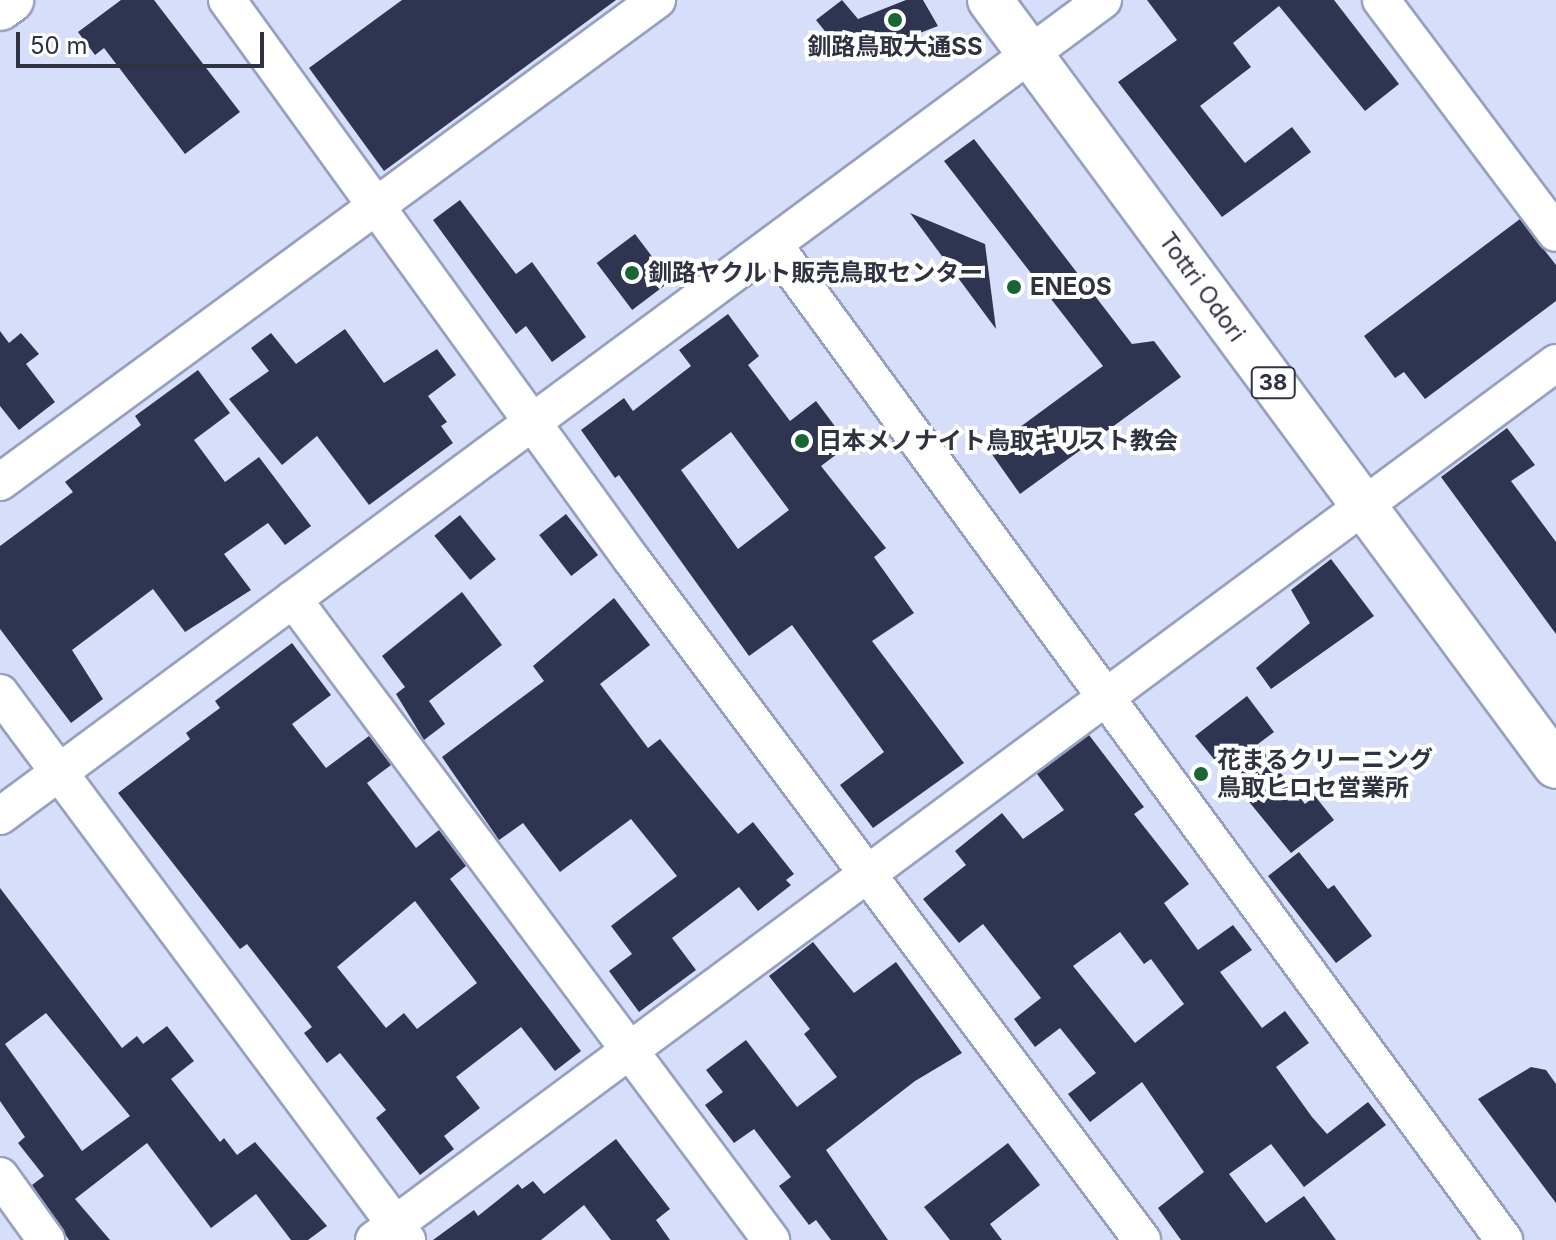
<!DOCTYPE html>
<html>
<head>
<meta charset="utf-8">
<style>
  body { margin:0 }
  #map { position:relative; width:1556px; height:1240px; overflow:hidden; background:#d6def9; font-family:Inter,"Noto Sans JP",sans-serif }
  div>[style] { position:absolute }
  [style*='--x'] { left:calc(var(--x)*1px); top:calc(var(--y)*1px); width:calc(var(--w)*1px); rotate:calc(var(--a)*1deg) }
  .building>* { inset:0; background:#2f3550; transform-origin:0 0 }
  .roads { filter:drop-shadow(2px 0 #97a0c0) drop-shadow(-2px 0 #97a0c0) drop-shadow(0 2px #97a0c0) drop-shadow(0 -2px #97a0c0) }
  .street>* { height:36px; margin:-18px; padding:0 18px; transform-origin:18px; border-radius:18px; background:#fff }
  .secondary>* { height:44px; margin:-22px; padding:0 22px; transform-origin:22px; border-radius:22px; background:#fff }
  .highway>* { height:44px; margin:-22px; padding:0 22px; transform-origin:22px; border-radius:22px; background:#fff }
  .dots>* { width:22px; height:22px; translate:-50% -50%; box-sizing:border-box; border:4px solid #fff; border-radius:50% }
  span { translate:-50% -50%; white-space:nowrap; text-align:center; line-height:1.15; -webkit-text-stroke:8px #fff; paint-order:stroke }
  .shield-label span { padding:2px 6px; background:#fff; border:2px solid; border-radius:6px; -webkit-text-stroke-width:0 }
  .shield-label { font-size:22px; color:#2f3240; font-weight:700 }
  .poi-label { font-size:24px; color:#2f3240; font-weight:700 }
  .left { translate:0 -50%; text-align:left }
  .street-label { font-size:24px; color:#2f3240 }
  .scale { position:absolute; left:16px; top:32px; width:248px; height:36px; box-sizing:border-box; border:4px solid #2f3240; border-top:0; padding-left:10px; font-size:24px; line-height:28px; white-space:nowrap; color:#2f3240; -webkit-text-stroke:6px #fff; paint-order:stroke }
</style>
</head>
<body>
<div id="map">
  <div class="building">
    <i style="clip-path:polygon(121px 0,154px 0,240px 112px,185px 154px,104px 48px,95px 55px,78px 32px)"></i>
    <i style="clip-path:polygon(402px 0,616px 0,384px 171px,309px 68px)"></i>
    <i style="clip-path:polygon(842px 0,858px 19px,906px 0,923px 0,938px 26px,886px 46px,879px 36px,848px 60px,816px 20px)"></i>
    <i style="clip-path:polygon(1147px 0,1334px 0,1399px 84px,1365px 111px,1279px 6px,1233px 43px,1251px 67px,1200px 106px,1245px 163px,1292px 127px,1311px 152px,1222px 217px,1118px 82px,1177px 40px)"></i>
    <i style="clip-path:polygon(974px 139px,1132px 344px,1154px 341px,1181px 377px,1020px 494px,989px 450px,1103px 366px,944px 161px)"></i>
    <i style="clip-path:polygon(460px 200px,516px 274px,532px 262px,586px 337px,552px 362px,526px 326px,516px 334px,433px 220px)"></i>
    <i style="clip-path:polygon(910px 213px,985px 244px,996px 329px)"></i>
    <i style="clip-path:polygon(1520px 219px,1556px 265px,1556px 301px,1425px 399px,1404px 372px,1395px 378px,1364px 336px)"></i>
    <i style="left:635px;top:234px;width:59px;height:48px;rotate:53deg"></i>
    <i style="clip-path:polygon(evenodd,728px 314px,759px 356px,748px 365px,790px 421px,816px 401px,849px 445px,821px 466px,886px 548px,874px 557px,914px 613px,872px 641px,964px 763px,873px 828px,840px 785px,884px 752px,792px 625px,749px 656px,619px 475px,615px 478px,581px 430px,624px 398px,633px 411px,691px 366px,679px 350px,728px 314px,731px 432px,789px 510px,738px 549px,681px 470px,731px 432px)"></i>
    <i style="clip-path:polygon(345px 329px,384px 383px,437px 349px,456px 375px,428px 396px,447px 422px,441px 426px,453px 443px,369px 505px,317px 436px,282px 465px,229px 399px,269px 371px,251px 348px,271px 333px,296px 364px)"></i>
    <i style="clip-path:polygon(0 331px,9px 343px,21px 333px,39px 354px,26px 364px,55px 402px,19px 430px,0 406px)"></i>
    <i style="clip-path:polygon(198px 370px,230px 413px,194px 440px,225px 482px,259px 457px,311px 526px,285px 545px,268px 523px,224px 554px,251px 590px,185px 632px,153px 589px,72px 650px,103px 699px,71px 723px,0 629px,0 546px,73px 492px,65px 482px,141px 425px,135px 416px)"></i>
    <i style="clip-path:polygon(1507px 428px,1535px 465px,1511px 481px,1556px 542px,1556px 634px,1441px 477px)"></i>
    <i style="left:566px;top:514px;width:52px;height:34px;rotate:52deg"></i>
    <i style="left:460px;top:515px;width:57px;height:33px;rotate:51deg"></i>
    <i style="clip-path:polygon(1331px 559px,1374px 616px,1271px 689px,1256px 668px,1310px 623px,1291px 590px)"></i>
    <i style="clip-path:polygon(462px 592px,502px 645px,429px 701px,445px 724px,424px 740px,396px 694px,405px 687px,382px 656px)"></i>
    <i style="clip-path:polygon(614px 598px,650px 645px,600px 684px,648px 748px,660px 739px,738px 834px,753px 822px,794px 874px,786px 880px,791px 885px,758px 911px,739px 887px,672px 938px,696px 970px,639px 1012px,609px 971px,632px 954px,611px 926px,677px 876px,631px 819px,560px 872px,523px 823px,499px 840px,442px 757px,544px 681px,533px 666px)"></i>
    <i style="clip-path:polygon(evenodd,292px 643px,331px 695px,292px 724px,326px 768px,369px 736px,391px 765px,367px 783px,416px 848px,439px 830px,466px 866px,450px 879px,581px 1051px,555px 1071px,521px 1027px,456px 1077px,480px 1108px,444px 1136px,454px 1149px,420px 1175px,376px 1118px,386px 1110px,340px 1053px,327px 1063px,304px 1033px,312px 1027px,247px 944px,240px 949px,118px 793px,190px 739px,186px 733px,220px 708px,215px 701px,292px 643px,415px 901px,477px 983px,417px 1029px,404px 1013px,386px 1028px,337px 967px,415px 901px)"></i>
    <i style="clip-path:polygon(1247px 696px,1274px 732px,1258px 744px,1305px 804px,1315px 796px,1334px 820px,1291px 853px,1195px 736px)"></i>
    <i style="clip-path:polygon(evenodd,1089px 735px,1144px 807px,1134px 814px,1189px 884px,1164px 903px,1198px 950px,1233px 925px,1252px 950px,1220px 972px,1262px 1028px,1285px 1011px,1309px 1043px,1276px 1067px,1312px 1117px,1327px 1134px,1368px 1102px,1386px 1125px,1304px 1187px,1271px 1144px,1229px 1174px,1266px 1223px,1304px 1196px,1336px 1240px,1181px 1240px,1158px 1208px,1204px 1172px,1142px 1082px,1090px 1122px,1068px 1094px,1096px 1073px,1060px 1028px,1035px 1047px,1014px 1019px,1041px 998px,983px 924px,959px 943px,923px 899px,966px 865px,955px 851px,1002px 813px,1023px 839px,1064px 810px,1037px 774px,1089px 735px,1120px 932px,1144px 964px,1151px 959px,1184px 1004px,1135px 1043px,1073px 966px,1120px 932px)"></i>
    <i style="clip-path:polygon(1299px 852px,1328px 889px,1334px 885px,1372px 936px,1336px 963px,1268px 876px)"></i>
    <i style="clip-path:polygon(evenodd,0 888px,122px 1048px,137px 1036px,143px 1044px,167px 1026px,194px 1061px,171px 1079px,220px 1142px,224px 1138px,237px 1155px,255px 1142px,327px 1226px,308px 1240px,291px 1240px,256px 1194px,211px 1228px,147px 1143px,75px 1199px,110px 1240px,69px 1240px,32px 1185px,44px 1176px,18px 1143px,25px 1137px,0 1101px,0 888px,46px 1013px,130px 1116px,82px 1151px,5px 1044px,46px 1013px)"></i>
    <i style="clip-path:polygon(813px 942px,854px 993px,896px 962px,962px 1053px,915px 1081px,826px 1150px,888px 1240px,831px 1240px,816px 1220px,809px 1225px,779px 1186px,791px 1177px,754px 1129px,734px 1143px,705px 1105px,723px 1092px,706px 1070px,746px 1040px,797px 1107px,837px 1077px,804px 1034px,810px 1029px,769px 976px)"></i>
    <i style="clip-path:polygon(1531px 1067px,1546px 1070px,1556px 1084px,1556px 1203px,1478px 1099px)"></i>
    <i style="clip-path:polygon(616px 1139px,670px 1209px,656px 1220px,670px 1240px,611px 1240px,584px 1205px,541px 1240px,433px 1240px,474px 1210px,478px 1216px,518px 1184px,522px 1189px,533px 1181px,544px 1194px)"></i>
    <i style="clip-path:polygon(1008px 1143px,1040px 1185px,990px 1224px,1002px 1240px,950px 1240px,924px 1207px)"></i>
  </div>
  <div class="roads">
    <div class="street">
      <i style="--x:227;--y:0;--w:691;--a:54.13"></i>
      <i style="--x:632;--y:560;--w:850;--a:53.13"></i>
      <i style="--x:1381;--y:0;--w:291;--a:53.1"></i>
      <i style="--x:774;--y:245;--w:1234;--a:53.73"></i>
      <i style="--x:0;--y:482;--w:815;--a:-36.27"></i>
      <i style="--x:293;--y:599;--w:800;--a:53.29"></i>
      <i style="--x:0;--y:693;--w:682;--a:53.35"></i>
      <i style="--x:0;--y:816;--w:1372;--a:-36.49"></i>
      <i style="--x:0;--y:1176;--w:79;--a:54.3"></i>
      <i style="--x:374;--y:1240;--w:1472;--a:-36.57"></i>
    </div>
    <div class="secondary">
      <i style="--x:0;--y:8;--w:14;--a:-36"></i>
    </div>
    <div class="highway">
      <i style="--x:990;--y:0;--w:952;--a:53.54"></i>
    </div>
  </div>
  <div class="dots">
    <i style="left:895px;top:20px;background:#196635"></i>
    <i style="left:632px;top:273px;background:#196635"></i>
    <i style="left:1014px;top:287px;background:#196635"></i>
    <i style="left:802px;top:441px;background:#196635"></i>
    <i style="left:1201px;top:774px;background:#196635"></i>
  </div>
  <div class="shield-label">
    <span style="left:1273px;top:383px">38</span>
  </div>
  <div class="poi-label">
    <span style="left:895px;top:47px">釧路鳥取大通SS</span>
    <span class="left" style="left:648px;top:273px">釧路ヤクルト販売鳥取センター</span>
    <span class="left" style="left:1030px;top:287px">ENEOS</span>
    <span class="left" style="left:818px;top:441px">日本メノナイト鳥取キリスト教会</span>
    <span class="left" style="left:1217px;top:774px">花まるクリーニング<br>鳥取ヒロセ営業所</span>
  </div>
  <div class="street-label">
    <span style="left:1202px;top:287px;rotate:54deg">Tottri Odori</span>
  </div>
  <div class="scale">50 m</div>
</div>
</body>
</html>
